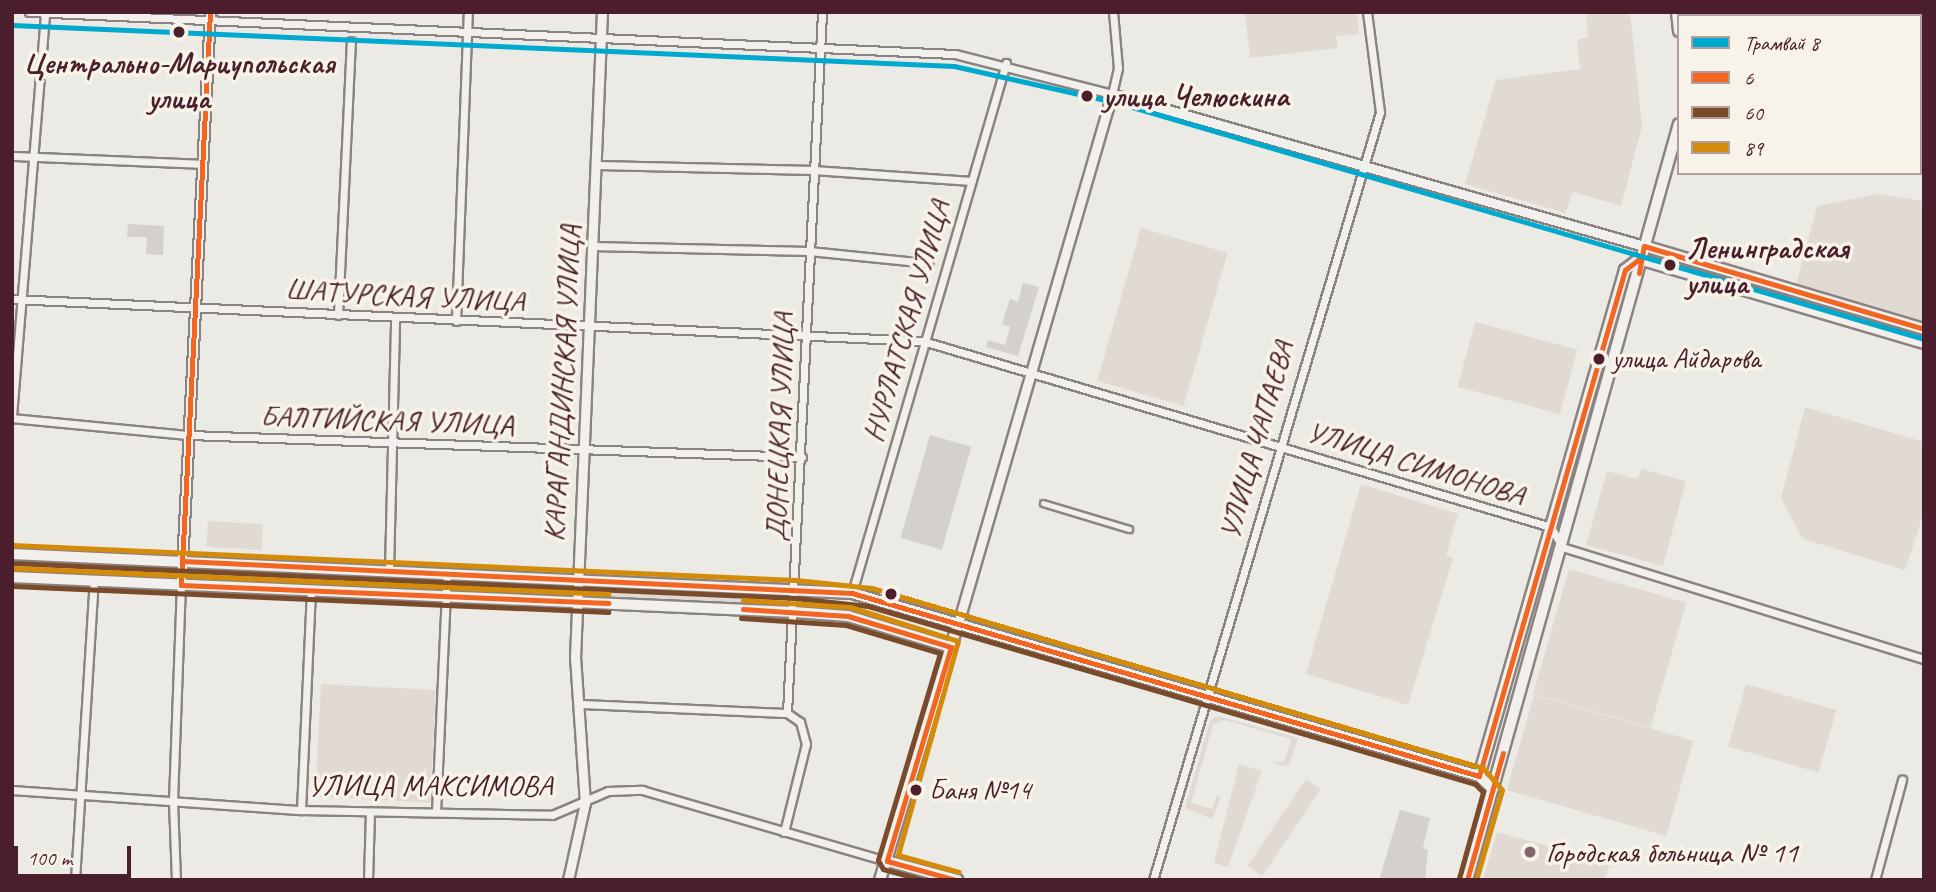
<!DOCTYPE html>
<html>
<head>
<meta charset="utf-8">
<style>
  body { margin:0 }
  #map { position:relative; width:1936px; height:892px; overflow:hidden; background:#eceae4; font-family:Caveat,sans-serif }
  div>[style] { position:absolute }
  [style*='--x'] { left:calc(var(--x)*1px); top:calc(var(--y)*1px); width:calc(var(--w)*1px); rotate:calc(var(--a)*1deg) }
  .built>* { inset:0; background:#e1dad3; transform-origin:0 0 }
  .green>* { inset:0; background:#e1dad4; transform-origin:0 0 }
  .building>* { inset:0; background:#d4d0cc; transform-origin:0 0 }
  .roads { filter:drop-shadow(2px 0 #8b8282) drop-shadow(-2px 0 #8b8282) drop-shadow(0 2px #8b8282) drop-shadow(0 -2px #8b8282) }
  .pedestrian>* { height:5px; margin:-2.5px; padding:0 2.5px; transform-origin:2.5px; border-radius:2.5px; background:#f1f0ec }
  .minor>* { height:7px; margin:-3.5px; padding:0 3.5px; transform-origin:3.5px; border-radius:3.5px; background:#f1f0ec }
  .tertiary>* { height:9px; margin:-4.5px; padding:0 4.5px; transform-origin:4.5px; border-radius:4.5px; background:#f1f0ec }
  .secondary>* { height:10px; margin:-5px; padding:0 5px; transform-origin:5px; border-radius:5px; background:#f1f0ec }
  .primary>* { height:10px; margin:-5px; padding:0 5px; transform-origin:5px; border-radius:5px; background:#f1f0ec }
  .bus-1>* { height:5px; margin:-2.5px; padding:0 2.5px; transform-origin:2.5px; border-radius:2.5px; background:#f26522 }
  .bus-2>* { height:5px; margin:-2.5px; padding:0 2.5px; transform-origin:2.5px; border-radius:2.5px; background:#7a4b2a }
  .bus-3>* { height:5px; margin:-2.5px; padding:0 2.5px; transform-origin:2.5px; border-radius:2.5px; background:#d48b09 }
  .tram-1>* { height:5px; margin:-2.5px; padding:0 2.5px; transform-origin:2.5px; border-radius:2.5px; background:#00a9ce }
  .dots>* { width:19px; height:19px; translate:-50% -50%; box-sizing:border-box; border:4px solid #f7f3e8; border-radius:50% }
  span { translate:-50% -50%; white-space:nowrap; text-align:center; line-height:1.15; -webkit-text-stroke:7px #f7f3e8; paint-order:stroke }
  .bus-label { font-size:28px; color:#4a1f2b }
  .left { translate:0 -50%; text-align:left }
  .stop-label { font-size:30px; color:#4a1f2b; font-weight:700 }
  .street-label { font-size:30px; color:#4a1f2b }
  .poi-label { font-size:30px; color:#4a1f2b }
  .frame { position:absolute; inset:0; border:14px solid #4a1f2b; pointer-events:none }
  .legend { position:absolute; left:1677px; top:14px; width:245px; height:161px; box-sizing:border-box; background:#f7f3e8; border:2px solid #b29e9c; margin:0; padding:9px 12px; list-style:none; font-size:21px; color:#4a1f2b }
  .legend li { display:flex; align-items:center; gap:14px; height:35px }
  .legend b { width:35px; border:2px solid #b29e9c }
  .scale { position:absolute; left:14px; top:846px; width:117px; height:32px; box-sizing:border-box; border:4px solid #4a1f2b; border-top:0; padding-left:9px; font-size:21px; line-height:24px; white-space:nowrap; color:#4a1f2b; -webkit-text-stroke:5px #f7f3e8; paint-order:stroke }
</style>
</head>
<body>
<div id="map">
  <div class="built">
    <i style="clip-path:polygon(1245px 12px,1357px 12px,1359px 34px,1336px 36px,1338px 48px,1250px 58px)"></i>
    <i style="clip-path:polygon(1586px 12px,1630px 12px,1642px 126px,1621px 206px,1573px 192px,1565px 213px,1465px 184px,1496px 80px,1580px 69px,1577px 40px,1588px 37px)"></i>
    <i style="clip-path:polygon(1877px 194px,1924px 201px,1924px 321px,1796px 285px,1817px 206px)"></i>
    <i style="left:1141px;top:228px;width:90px;height:159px;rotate:16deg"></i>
    <i style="left:1475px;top:322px;width:106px;height:67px;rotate:15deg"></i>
    <i style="clip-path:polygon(1805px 407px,1924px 442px,1924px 512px,1905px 570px,1803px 539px,1781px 498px)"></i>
    <i style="clip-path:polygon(1642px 469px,1686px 481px,1663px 566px,1586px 545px,1607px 471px,1637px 479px)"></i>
    <i style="clip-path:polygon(1361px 484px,1458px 514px,1446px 556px,1453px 558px,1408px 705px,1306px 674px)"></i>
    <i style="left:208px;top:521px;width:55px;height:26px;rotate:3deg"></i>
    <i style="left:1569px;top:569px;width:122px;height:130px;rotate:16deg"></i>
    <i style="left:321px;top:684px;width:115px;height:113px;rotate:3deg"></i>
    <i style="left:1746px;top:684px;width:94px;height:65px;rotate:16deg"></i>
    <i style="clip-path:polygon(1497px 832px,1610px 863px,1605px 880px,1483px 880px)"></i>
  </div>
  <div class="green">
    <i style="left:12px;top:557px;width:161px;height:15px;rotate:3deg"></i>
    <i style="left:187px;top:567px;width:252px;height:10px;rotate:3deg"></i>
    <i style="left:451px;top:578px;width:116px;height:11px;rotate:3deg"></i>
    <i style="left:597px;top:585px;width:187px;height:12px;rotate:3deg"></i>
    <i style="left:1642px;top:639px;width:23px;height:32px;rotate:15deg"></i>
    <i style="left:1343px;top:650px;width:69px;height:32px;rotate:16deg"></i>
    <i style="left:1601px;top:678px;width:52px;height:27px;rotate:16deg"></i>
    <i style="clip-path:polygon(359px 691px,418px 695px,418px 726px,357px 725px,353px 697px)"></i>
    <i style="left:1534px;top:695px;width:166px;height:99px;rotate:16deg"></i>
    <i style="clip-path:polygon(1218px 716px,1298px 738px,1290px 763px,1284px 766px,1271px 762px,1284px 762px,1291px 739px,1224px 720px,1213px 725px,1191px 803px,1212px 809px,1217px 796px,1221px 798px,1212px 819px,1185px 808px,1210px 720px)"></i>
    <i style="clip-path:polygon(1239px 764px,1262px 771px,1228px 867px,1214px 863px)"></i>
    <i style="left:1306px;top:779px;width:18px;height:105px;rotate:34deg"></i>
  </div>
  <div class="building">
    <i style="clip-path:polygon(128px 224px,164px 226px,163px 255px,146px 254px,147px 237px,127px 237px)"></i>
    <i style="clip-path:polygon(1023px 283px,1039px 287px,1018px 356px,986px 347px,988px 340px,1005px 345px,1010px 327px,1002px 324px,1010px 299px,1018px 302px)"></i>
    <i style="left:930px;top:435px;width:43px;height:107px;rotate:16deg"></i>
    <i style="clip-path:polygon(1400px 810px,1430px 818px,1423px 848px,1428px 850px,1425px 880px,1379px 880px)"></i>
  </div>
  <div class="roads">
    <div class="pedestrian">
      <i style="--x:1043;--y:503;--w:90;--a:16.8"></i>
    </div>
    <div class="minor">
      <i style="--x:29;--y:12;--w:927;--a:2.6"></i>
      <i style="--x:955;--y:54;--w:162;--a:14.3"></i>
      <i style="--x:1112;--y:94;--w:27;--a:-77"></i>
      <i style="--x:1118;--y:68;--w:56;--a:-95.1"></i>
      <i style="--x:12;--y:156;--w:190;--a:2.4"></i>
      <i style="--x:598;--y:165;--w:215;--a:1.3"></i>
      <i style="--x:813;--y:170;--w:159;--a:4"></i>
      <i style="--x:592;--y:246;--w:217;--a:1.3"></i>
      <i style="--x:809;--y:251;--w:120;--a:5.8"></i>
      <i style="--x:12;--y:299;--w:912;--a:2.64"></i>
      <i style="--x:923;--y:341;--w:655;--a:16.5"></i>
      <i style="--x:1551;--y:527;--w:23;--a:61"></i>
      <i style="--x:1562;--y:547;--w:379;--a:17.2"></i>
      <i style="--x:338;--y:315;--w:274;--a:-87.3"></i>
      <i style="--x:456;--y:321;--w:309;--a:-87.8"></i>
      <i style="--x:12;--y:416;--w:405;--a:-85.3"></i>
      <i style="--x:12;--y:418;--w:178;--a:5.5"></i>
      <i style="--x:189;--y:435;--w:613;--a:2.06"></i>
      <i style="--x:389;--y:570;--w:252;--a:-88.6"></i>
      <i style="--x:852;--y:593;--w:552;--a:-73.8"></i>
      <i style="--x:580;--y:704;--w:207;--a:2.5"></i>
      <i style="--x:12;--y:790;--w:290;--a:4"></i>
      <i style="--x:301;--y:810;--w:251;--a:1.1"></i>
      <i style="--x:552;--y:815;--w:61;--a:-23.2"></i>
      <i style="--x:608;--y:791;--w:34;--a:-2"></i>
      <i style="--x:642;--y:790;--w:255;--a:16.2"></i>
      <i style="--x:301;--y:810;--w:219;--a:-87.4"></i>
      <i style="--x:436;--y:812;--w:240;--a:-87.4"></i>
      <i style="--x:784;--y:832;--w:91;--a:-76"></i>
      <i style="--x:806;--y:744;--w:23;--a:-105"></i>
      <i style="--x:800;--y:722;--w:16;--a:-145"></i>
      <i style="--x:787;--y:713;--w:702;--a:-87.14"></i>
      <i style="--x:75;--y:880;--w:300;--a:-86.4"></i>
      <i style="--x:176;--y:880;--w:79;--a:-92.2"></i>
      <i style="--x:173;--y:801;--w:216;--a:-87.9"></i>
      <i style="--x:368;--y:880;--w:68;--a:-88.3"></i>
      <i style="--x:1153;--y:880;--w:801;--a:-73.53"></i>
      <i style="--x:1380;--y:112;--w:101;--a:-97.4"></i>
      <i style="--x:1875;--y:880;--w:104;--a:-74.9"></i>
    </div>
    <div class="tertiary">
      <i style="--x:181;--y:585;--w:574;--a:-87.1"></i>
      <i style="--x:957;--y:627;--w:555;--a:-73.79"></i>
      <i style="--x:1112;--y:94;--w:553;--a:15.95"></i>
      <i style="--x:568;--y:880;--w:79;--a:-77.6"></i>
      <i style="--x:585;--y:803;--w:145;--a:-93.9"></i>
      <i style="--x:575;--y:658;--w:647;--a:-87.61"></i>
    </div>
    <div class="secondary">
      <i style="--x:12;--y:554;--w:841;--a:2.66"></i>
      <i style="--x:852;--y:593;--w:653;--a:16.27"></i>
      <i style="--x:12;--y:577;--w:783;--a:2.56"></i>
      <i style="--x:794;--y:612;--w:54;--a:4.2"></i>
      <i style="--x:848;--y:616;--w:108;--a:16.8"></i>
      <i style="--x:887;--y:861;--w:73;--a:15.2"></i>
      <i style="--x:880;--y:880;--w:264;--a:-73.1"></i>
    </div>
    <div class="primary">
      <i style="--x:1677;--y:12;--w:19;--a:84"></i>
      <i style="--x:1644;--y:246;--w:292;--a:16.5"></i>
      <i style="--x:1639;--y:259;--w:297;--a:16.4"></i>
      <i style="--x:1493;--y:789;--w:19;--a:-137"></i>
      <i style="--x:1479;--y:776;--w:527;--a:-73.91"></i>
      <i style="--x:1625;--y:270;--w:18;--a:-38"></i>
      <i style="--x:1467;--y:880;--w:785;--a:-74.34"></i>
    </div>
  </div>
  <div class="bus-1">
    <i style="--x:210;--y:12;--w:574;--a:92.9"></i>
    <i style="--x:181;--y:585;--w:428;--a:2.4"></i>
    <i style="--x:1639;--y:273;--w:27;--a:-80"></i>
    <i style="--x:1644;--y:246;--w:292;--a:16.5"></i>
    <i style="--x:183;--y:561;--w:670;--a:2.74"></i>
    <i style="--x:852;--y:593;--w:653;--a:16.27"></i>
    <i style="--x:1479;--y:776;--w:527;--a:-73.91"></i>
    <i style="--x:1625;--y:270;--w:18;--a:-38"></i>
    <i style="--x:743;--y:609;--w:105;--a:3.8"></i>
    <i style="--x:848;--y:616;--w:108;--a:16.8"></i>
    <i style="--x:951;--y:647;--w:223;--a:106.7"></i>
    <i style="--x:887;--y:861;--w:72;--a:15.4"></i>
    <i style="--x:1467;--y:880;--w:132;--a:-74.2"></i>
  </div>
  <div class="bus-2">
    <i style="--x:12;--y:563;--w:784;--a:2.56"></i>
    <i style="--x:795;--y:598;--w:73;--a:6.3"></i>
    <i style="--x:868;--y:606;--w:633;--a:16.34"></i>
    <i style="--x:1475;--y:784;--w:11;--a:45"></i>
    <i style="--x:1483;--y:792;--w:89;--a:105.6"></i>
    <i style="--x:12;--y:586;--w:597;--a:2.5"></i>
    <i style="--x:741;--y:618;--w:105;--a:3.8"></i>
    <i style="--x:846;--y:625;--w:98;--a:16.6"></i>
    <i style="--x:940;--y:653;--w:216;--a:106.7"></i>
    <i style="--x:878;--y:860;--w:10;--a:61"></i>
    <i style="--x:883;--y:869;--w:41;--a:15.4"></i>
  </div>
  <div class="bus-3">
    <i style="--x:12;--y:545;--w:785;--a:2.56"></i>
    <i style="--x:796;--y:580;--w:76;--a:6"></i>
    <i style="--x:872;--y:588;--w:637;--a:16.41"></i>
    <i style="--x:1483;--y:768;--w:29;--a:49"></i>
    <i style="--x:1502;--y:790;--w:94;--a:106.1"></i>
    <i style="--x:12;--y:568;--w:597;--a:2.5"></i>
    <i style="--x:743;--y:600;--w:107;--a:3.7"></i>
    <i style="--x:850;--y:607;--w:113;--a:17.5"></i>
    <i style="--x:958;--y:641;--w:222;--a:105.7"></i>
    <i style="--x:898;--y:855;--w:63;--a:15.6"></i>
  </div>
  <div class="tram-1">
    <i style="--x:12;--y:25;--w:943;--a:2.49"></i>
    <i style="--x:954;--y:66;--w:172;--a:12.7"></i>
    <i style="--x:1122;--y:104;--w:836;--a:16.33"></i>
  </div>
  <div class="dots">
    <i style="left:179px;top:32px;background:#4a1f2b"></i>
    <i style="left:1087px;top:96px;background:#4a1f2b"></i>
    <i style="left:1670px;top:265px;background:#4a1f2b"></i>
    <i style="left:1599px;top:359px;background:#4a1f2b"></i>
    <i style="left:891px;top:594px;background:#4a1f2b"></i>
    <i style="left:916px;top:790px;background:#4a1f2b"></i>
    <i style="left:1530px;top:852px;background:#83666c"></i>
  </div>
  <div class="bus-label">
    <span class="left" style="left:1612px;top:359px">улица Айдарова</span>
    <span class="left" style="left:929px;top:790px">Баня №14</span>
  </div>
  <div class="stop-label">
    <span style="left:179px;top:80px">Центрально-Мариупольская<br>улица</span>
    <span class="left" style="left:1103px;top:96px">улица Челюскина</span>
    <span class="left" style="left:1686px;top:265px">Ленинградская<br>улица</span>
  </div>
  <div class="street-label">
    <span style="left:405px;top:295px;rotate:3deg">ШАТУРСКАЯ УЛИЦА</span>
    <span style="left:906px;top:321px;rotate:-74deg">НУРЛАТСКАЯ УЛИЦА</span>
    <span style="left:562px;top:383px;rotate:-87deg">КАРАГАНДИНСКАЯ УЛИЦА</span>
    <span style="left:387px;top:420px;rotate:2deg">БАЛТИЙСКАЯ УЛИЦА</span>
    <span style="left:779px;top:427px;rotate:-88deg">ДОНЕЦКАЯ УЛИЦА</span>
    <span style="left:1256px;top:440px;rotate:-74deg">УЛИЦА ЧАПАЕВА</span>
    <span style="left:1416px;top:463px;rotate:17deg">УЛИЦА СИМОНОВА</span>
    <span style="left:430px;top:785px">УЛИЦА МАКСИМОВА</span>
  </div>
  <div class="poi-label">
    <span class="left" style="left:1546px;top:852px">Городская больница № 11</span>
  </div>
  <div class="frame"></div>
  <ul class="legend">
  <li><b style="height:9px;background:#00a9ce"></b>Трамвай 8</li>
  <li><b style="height:9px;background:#f26522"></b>6</li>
  <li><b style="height:9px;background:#7a4b2a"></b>60</li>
  <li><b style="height:9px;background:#d48b09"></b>89</li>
  </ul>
  <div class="scale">100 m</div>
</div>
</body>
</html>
